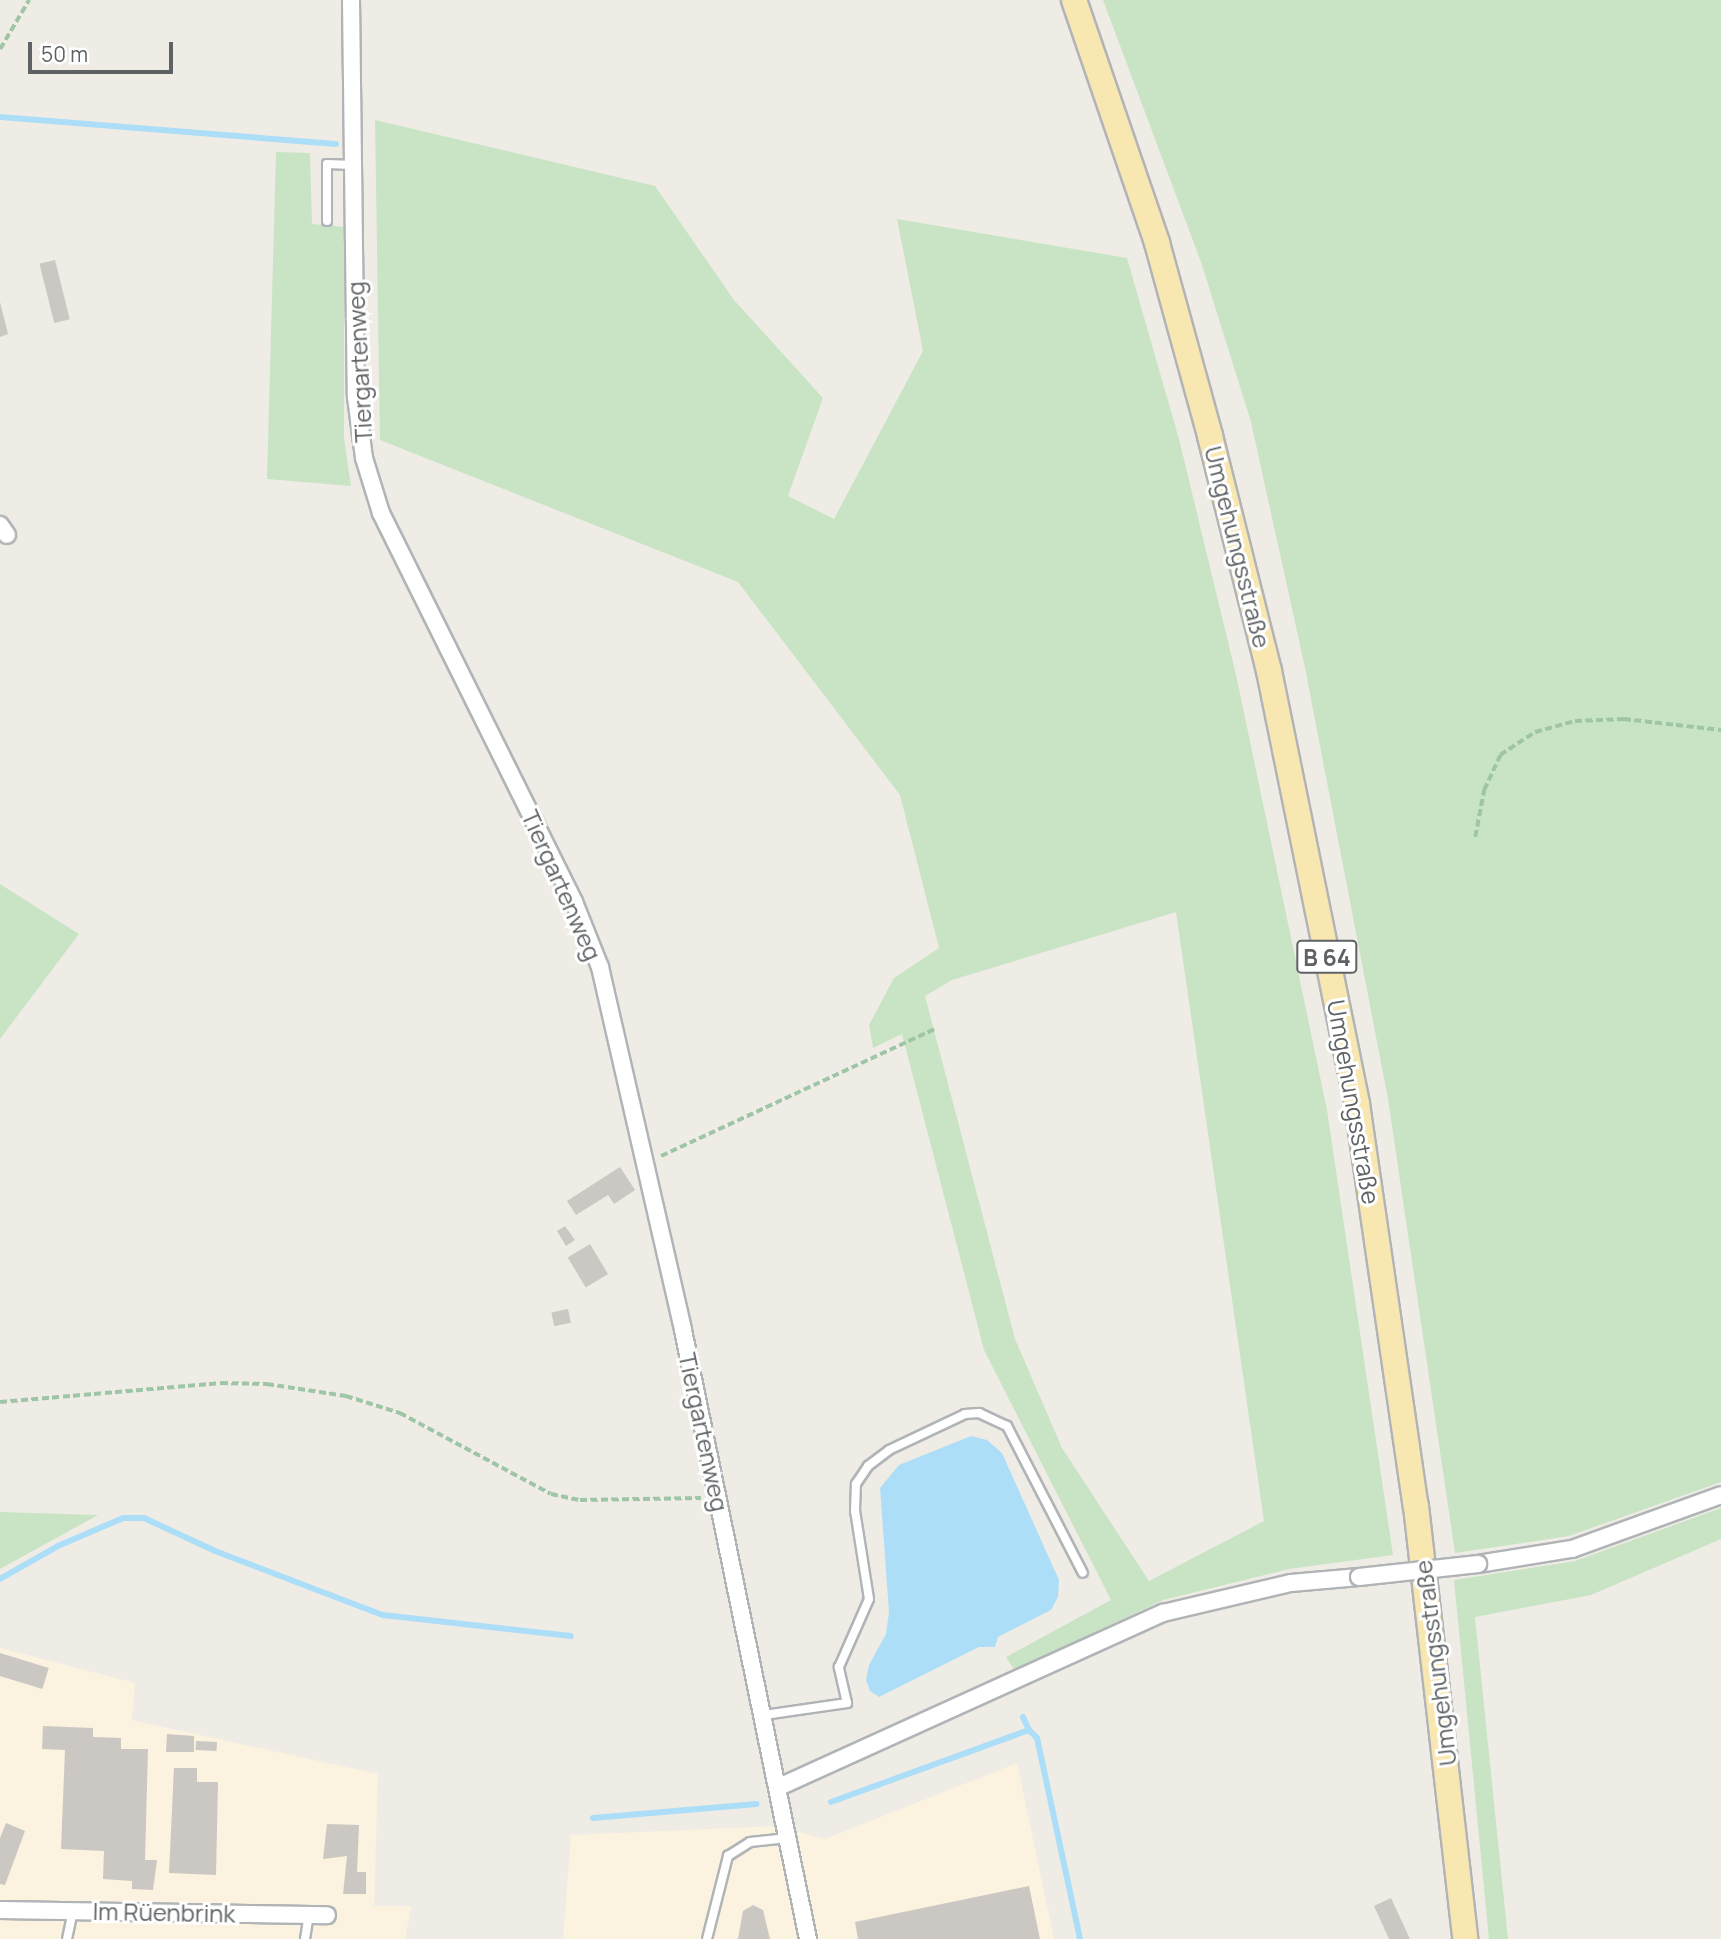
<!DOCTYPE html>
<html>
<head>
<meta charset="utf-8">
<style>
  body { margin:0 }
  #map { position:relative; width:1721px; height:1939px; overflow:hidden; background:#efece6; font-family:Manrope,sans-serif }
  div>[style] { position:absolute }
  [style*='--x'] { left:calc(var(--x)*1px); top:calc(var(--y)*1px); width:calc(var(--w)*1px); rotate:calc(var(--a)*1deg) }
  .commercial>* { inset:0; background:#fbf2df }
  .green>* { inset:0; background:#c8e4c5 }
  .water>* { inset:0; background:#addef8 }
  .stream>* { height:6px; margin:-3px; padding:0 3px; transform-origin:3px; border-radius:3px; background:#addef8 }
  .building>* { inset:0; background:#cbc7c3; transform-origin:0 0 }
  .path>* { height:3.5px; margin-top:-1.75px; transform-origin:0; background:repeating-linear-gradient(90deg,#9ec5a6 0 7px,transparent 0 10.5px) }
  .roads { filter:drop-shadow(2px 0 #b1b4b7) drop-shadow(-2px 0 #b1b4b7) drop-shadow(0 2px #b1b4b7) drop-shadow(0 -2px #b1b4b7) }
  .lane>* { height:8px; margin:-4px; padding:0 4px; transform-origin:4px; border-radius:4px; background:#fff }
  .street>* { height:16px; margin:-8px; padding:0 8px; transform-origin:8px; border-radius:8px; background:#fff }
  .primary>* { height:24px; margin:-12px; padding:0 12px; transform-origin:12px; border-radius:12px; background:#f9e7b2 }
  .bridges { filter:drop-shadow(2px 0 #b1b4b7) drop-shadow(-2px 0 #b1b4b7) drop-shadow(0 2px #b1b4b7) drop-shadow(0 -2px #b1b4b7) }
  .street-bridge>* { height:16px; margin:-8px; padding:0 8px; transform-origin:8px; border-radius:8px; background:#fff }
  span { translate:-50% -50%; white-space:nowrap; text-align:center; line-height:1.15; -webkit-text-stroke:6px #fff; paint-order:stroke }
  .shield-label span { padding:2px 5px; background:#fff; border:2px solid; border-radius:5px; -webkit-text-stroke-width:0 }
  .shield-label { font-size:23px; color:#5e6265; font-weight:700 }
  .street-label { font-size:24px; color:#5e6265 }
  .scale { position:absolute; left:28px; top:42px; width:145px; height:32px; box-sizing:border-box; border:4px solid #5e6265; border-top:0; padding-left:9px; font-size:21px; line-height:24px; white-space:nowrap; color:#5e6265; -webkit-text-stroke:5px #fff; paint-order:stroke }
</style>
</head>
<body>
<div id="map">
  <div class="commercial">
    <i style="clip-path:polygon(0 1648px,135px 1683px,132px 1720px,378px 1774px,374px 1906px,411px 1906px,405px 1939px,0 1939px)"></i>
    <i style="clip-path:polygon(1017px 1763px,1054px 1939px,563px 1939px,571px 1835px,776px 1826px,825px 1839px)"></i>
  </div>
  <div class="green">
    <i style="clip-path:polygon(1103px 0,1721px 0,1721px 1482px,1569px 1536px,1455px 1553px,1388px 1099px,1305px 668px,1251px 422px,1201px 262px)"></i>
    <i style="clip-path:polygon(evenodd,375px 120px,655px 186px,734px 300px,823px 398px,788px 496px,834px 519px,923px 351px,897px 219px,1127px 258px,1179px 439px,1237px 679px,1327px 1110px,1393px 1555px,1289px 1569px,1163px 1600px,1015px 1671px,1006px 1657px,1111px 1600px,984px 1350px,902px 1034px,873px 1048px,869px 1025px,894px 978px,939px 948px,900px 795px,738px 582px,380px 440px,375px 120px,1176px 912px,1264px 1521px,1149px 1581px,1062px 1448px,1015px 1339px,925px 996px,952px 980px,1176px 912px)"></i>
    <i style="clip-path:polygon(276px 152px,310px 153px,312px 224px,344px 227px,344px 438px,351px 486px,267px 479px)"></i>
    <i style="clip-path:polygon(0 884px,79px 934px,0 1039px)"></i>
    <i style="clip-path:polygon(1721px 1508px,1721px 1539px,1591px 1595px,1475px 1617px,1508px 1939px,1489px 1939px,1454px 1580px,1575px 1561px)"></i>
    <i style="clip-path:polygon(0 1512px,98px 1515px,0 1569px)"></i>
  </div>
  <div class="water">
    <i style="clip-path:polygon(971px 1436px,987px 1440px,1002px 1453px,1059px 1580px,1058px 1597px,1051px 1610px,998px 1637px,995px 1647px,979px 1647px,879px 1697px,870px 1691px,866px 1680px,869px 1665px,886px 1634px,889px 1612px,880px 1488px,899px 1465px)"></i>
  </div>
  <div class="stream">
    <i style="--x:0;--y:117;--w:337;--a:4.6"></i>
    <i style="--x:0;--y:1579;--w:67;--a:-29.6"></i>
    <i style="--x:58;--y:1546;--w:71;--a:-23.3"></i>
    <i style="--x:123;--y:1518;--w:21;--a:0"></i>
    <i style="--x:144;--y:1518;--w:78;--a:24.9"></i>
    <i style="--x:215;--y:1551;--w:180;--a:20.9"></i>
    <i style="--x:383;--y:1615;--w:189;--a:6.4"></i>
    <i style="--x:1023;--y:1717;--w:14;--a:65"></i>
    <i style="--x:831;--y:1802;--w:211;--a:-20"></i>
    <i style="--x:1029;--y:1730;--w:11;--a:45"></i>
    <i style="--x:1037;--y:1738;--w:206;--a:77.9"></i>
    <i style="--x:593;--y:1818;--w:164;--a:-4.9"></i>
  </div>
  <div class="building">
    <i style="left:55px;top:260px;width:61px;height:16px;rotate:76deg"></i>
    <i style="clip-path:polygon(0 302px,8px 334px,0 337px)"></i>
    <i style="clip-path:polygon(620px 1167px,635px 1190px,614px 1204px,608px 1195px,576px 1215px,567px 1201px)"></i>
    <i style="clip-path:polygon(565px 1226px,575px 1240px,566px 1246px,557px 1231px)"></i>
    <i style="left:590px;top:1244px;width:35px;height:26px;rotate:59deg"></i>
    <i style="left:568px;top:1309px;width:14px;height:17px;rotate:78deg"></i>
    <i style="left:0;top:1653px;width:51px;height:22px;rotate:17deg"></i>
    <i style="clip-path:polygon(43px 1726px,93px 1728px,93px 1737px,121px 1738px,121px 1749px,148px 1749px,145px 1860px,157px 1860px,153px 1890px,132px 1889px,132px 1881px,103px 1879px,104px 1851px,61px 1849px,65px 1750px,42px 1749px)"></i>
    <i style="clip-path:polygon(167px 1734px,194px 1736px,194px 1752px,166px 1752px)"></i>
    <i style="left:196px;top:1741px;width:21px;height:9px;rotate:3deg"></i>
    <i style="clip-path:polygon(174px 1768px,197px 1768px,197px 1782px,218px 1782px,216px 1875px,169px 1873px)"></i>
    <i style="clip-path:polygon(6px 1823px,25px 1831px,5px 1885px,0 1884px,0 1838px)"></i>
    <i style="clip-path:polygon(327px 1824px,359px 1825px,357px 1872px,366px 1872px,366px 1894px,343px 1894px,347px 1856px,323px 1859px)"></i>
    <i style="clip-path:polygon(1029px 1886px,1040px 1939px,858px 1939px,855px 1922px)"></i>
    <i style="clip-path:polygon(1391px 1898px,1410px 1939px,1389px 1939px,1374px 1906px)"></i>
    <i style="clip-path:polygon(753px 1905px,763px 1910px,770px 1939px,738px 1939px,743px 1911px)"></i>
  </div>
  <div class="path">
    <i style="--x:0;--y:49;--w:57;--a:-59.4"></i>
    <i style="--x:1475;--y:837;--w:48;--a:-79.2"></i>
    <i style="--x:1484;--y:790;--w:38;--a:-65"></i>
    <i style="--x:1500;--y:755;--w:42;--a:-33.3"></i>
    <i style="--x:1535;--y:732;--w:41;--a:-15.4"></i>
    <i style="--x:1575;--y:721;--w:49;--a:-2.3"></i>
    <i style="--x:1624;--y:719;--w:98;--a:6.5"></i>
    <i style="--x:661;--y:1156;--w:304;--a:-24.9"></i>
    <i style="--x:0;--y:1402;--w:222;--a:-4.9"></i>
    <i style="--x:221;--y:1383;--w:46;--a:1.2"></i>
    <i style="--x:267;--y:1384;--w:80;--a:8.6"></i>
    <i style="--x:346;--y:1396;--w:57;--a:17.5"></i>
    <i style="--x:400;--y:1413;--w:171;--a:28.2"></i>
    <i style="--x:551;--y:1494;--w:30;--a:12"></i>
    <i style="--x:580;--y:1500;--w:121;--a:-0.9"></i>
  </div>
  <div class="roads">
    <div class="lane">
      <i style="--x:327;--y:221;--w:57;--a:-90"></i>
      <i style="--x:327;--y:164;--w:26;--a:2"></i>
      <i style="--x:764;--y:1715;--w:84;--a:-8.2"></i>
      <i style="--x:847;--y:1703;--w:37;--a:-103"></i>
      <i style="--x:839;--y:1667;--w:74;--a:-66.2"></i>
      <i style="--x:869;--y:1599;--w:89;--a:-99"></i>
      <i style="--x:855;--y:1511;--w:27;--a:-88"></i>
      <i style="--x:856;--y:1484;--w:22;--a:-56"></i>
      <i style="--x:868;--y:1466;--w:26;--a:-37"></i>
      <i style="--x:889;--y:1450;--w:84;--a:-25.3"></i>
      <i style="--x:965;--y:1414;--w:14;--a:-4"></i>
      <i style="--x:979;--y:1413;--w:31;--a:25"></i>
      <i style="--x:1007;--y:1426;--w:165;--a:62.7"></i>
      <i style="--x:67;--y:1939;--w:29;--a:-78"></i>
      <i style="--x:305;--y:1939;--w:24;--a:-81"></i>
      <i style="--x:707;--y:1939;--w:86;--a:-75.8"></i>
      <i style="--x:728;--y:1856;--w:26;--a:-32"></i>
      <i style="--x:750;--y:1842;--w:38;--a:-6"></i>
    </div>
    <div class="street">
      <i style="--x:351;--y:0;--w:397;--a:89.3"></i>
      <i style="--x:356;--y:397;--w:62;--a:82.5"></i>
      <i style="--x:364;--y:458;--w:58;--a:72.8"></i>
      <i style="--x:381;--y:513;--w:434;--a:63.6"></i>
      <i style="--x:574;--y:902;--w:70;--a:68.2"></i>
      <i style="--x:600;--y:967;--w:372;--a:77.1"></i>
      <i style="--x:683;--y:1330;--w:622;--a:78.4"></i>
      <i style="--x:0;--y:525;--w:12;--a:55"></i>
      <i style="--x:1478;--y:1564;--w:95;--a:-9.1"></i>
      <i style="--x:1572;--y:1549;--w:158;--a:-19.9"></i>
      <i style="--x:779;--y:1787;--w:422;--a:-24.4"></i>
      <i style="--x:1163;--y:1613;--w:131;--a:-13.2"></i>
      <i style="--x:1291;--y:1583;--w:68;--a:-5"></i>
      <i style="--x:0;--y:1910;--w:327;--a:0.9"></i>
    </div>
    <div class="primary">
      <i style="--x:1074;--y:0;--w:257;--a:71.1"></i>
      <i style="--x:1157;--y:243;--w:200;--a:74.6"></i>
      <i style="--x:1210;--y:436;--w:242;--a:75.9"></i>
      <i style="--x:1269;--y:671;--w:442;--a:78.5"></i>
      <i style="--x:1357;--y:1104;--w:406;--a:81.7"></i>
      <i style="--x:1416;--y:1506;--w:436;--a:83.5"></i>
    </div>
  </div>
  <div class="bridges">
    <div class="street-bridge">
      <i style="--x:1359;--y:1577;--w:120;--a:-6.2"></i>
    </div>
  </div>
  <div class="shield-label">
    <span style="left:1327px;top:957px">B 64</span>
  </div>
  <div class="street-label">
    <span style="left:359px;top:362px;rotate:-93deg">Tiergartenweg</span>
    <span style="left:1238px;top:547px;rotate:76deg">Umgehungsstraße</span>
    <span style="left:562px;top:885px;rotate:66deg">Tiergartenweg</span>
    <span style="left:1354px;top:1102px;rotate:80deg">Umgehungsstraße</span>
    <span style="left:704px;top:1432px;rotate:78deg">Tiergartenweg</span>
    <span style="left:1435px;top:1663px;rotate:-97deg">Umgehungsstraße</span>
    <span style="left:164px;top:1912px;rotate:1deg">Im Rüenbrink</span>
  </div>
  <div class="scale">50 m</div>
</div>
</body>
</html>
